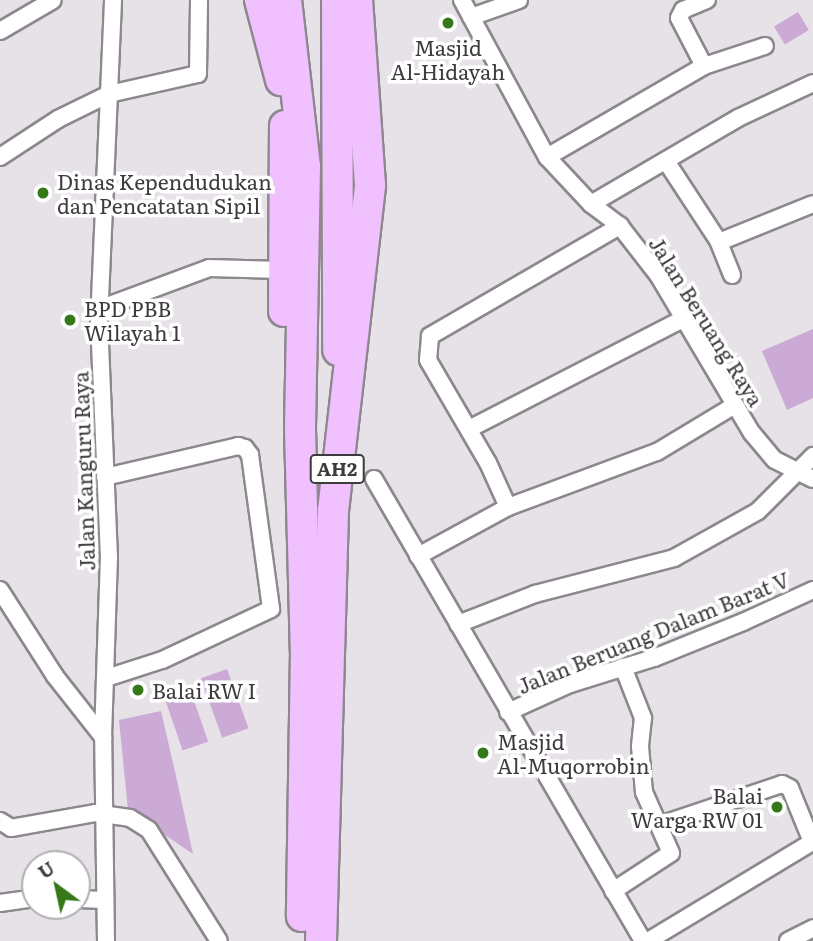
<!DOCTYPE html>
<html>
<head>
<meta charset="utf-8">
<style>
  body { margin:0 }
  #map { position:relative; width:813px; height:941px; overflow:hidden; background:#e6e2e8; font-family:Literata,serif }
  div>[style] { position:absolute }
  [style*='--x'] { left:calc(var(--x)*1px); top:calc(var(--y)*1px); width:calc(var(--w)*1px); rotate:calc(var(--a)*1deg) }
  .green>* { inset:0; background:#ccaad6; transform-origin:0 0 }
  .roads { filter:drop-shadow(2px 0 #8c888d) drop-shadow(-2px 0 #8c888d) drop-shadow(0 2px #8c888d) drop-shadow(0 -2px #8c888d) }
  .street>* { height:16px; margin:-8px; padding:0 8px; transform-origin:8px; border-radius:8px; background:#fff }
  .highway>* { height:30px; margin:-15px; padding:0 15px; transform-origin:15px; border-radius:15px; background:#f1c0ff }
  .dots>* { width:19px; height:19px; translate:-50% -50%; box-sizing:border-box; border:4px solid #fff; border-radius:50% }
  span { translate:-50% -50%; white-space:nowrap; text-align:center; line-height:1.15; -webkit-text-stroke:7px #fff; paint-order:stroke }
  .shield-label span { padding:2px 5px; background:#fff; border:2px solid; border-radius:5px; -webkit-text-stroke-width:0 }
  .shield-label { font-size:19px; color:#3d3b3d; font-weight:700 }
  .poi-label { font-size:21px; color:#3d3b3d }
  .left { translate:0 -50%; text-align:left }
  .right { translate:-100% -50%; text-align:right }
  .street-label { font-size:21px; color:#3d3b3d }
  .north { position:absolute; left:21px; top:850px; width:70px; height:70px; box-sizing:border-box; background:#fff; border:2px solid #b1b1b1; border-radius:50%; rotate:327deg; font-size:19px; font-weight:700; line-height:28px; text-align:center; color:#3d3b3d }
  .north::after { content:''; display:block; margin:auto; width:24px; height:32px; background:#347819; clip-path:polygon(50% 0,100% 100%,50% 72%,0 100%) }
</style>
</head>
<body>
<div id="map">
  <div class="green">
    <i style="left:798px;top:12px;width:21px;height:28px;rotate:59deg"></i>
    <i style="clip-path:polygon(813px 329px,813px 398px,787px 410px,762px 351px)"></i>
    <i style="left:227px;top:669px;width:63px;height:28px;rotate:70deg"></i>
    <i style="left:189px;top:686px;width:59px;height:27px;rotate:71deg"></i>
    <i style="clip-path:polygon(161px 711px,176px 776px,193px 854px,128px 810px,119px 720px)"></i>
  </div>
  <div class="roads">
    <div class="street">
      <i style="--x:462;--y:0;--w:179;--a:61.6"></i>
      <i style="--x:547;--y:157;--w:64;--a:46.9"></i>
      <i style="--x:591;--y:204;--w:36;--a:37"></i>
      <i style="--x:620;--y:226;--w:62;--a:52.2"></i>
      <i style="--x:658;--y:275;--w:184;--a:59.3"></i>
      <i style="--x:752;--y:433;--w:35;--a:50"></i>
      <i style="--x:775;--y:460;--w:42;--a:26.6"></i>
      <i style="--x:471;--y:17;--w:51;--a:-19.5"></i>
      <i style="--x:0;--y:31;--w:61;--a:-30.3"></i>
      <i style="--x:704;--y:66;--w:54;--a:-117.5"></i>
      <i style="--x:679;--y:18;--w:9;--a:-63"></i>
      <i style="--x:683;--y:10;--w:26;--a:-23"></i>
      <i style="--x:0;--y:157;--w:69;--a:-33.2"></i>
      <i style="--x:58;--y:119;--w:57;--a:-26.1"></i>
      <i style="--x:109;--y:94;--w:91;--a:-12.7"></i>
      <i style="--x:198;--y:74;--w:74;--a:-89.2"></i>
      <i style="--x:547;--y:157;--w:181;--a:-30.1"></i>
      <i style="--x:704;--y:66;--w:64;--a:-18.2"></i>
      <i style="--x:666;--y:161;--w:97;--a:56.8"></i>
      <i style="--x:591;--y:204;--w:170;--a:-30.3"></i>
      <i style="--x:738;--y:118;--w:83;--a:-25"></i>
      <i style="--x:732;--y:275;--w:35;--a:-112"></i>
      <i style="--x:719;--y:242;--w:101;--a:-22"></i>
      <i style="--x:99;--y:309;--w:117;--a:-20.4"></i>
      <i style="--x:209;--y:268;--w:72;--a:1.6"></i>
      <i style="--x:469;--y:429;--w:241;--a:-27.2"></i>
      <i style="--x:105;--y:477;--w:137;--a:-13.1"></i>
      <i style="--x:238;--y:446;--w:7;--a:16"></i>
      <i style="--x:245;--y:448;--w:9;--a:54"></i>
      <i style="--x:250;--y:455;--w:155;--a:82.2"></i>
      <i style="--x:271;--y:609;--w:120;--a:154.9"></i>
      <i style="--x:162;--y:660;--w:59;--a:162.2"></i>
      <i style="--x:374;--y:479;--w:535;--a:59.79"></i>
      <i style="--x:508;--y:507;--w:48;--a:-114.4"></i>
      <i style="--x:488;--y:463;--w:119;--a:-120.2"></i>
      <i style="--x:428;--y:360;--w:24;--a:-85"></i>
      <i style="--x:430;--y:336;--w:220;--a:-30.1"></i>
      <i style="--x:418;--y:556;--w:102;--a:-28.6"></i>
      <i style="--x:508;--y:507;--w:159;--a:-20.3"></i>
      <i style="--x:657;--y:452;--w:91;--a:-31.1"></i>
      <i style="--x:0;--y:590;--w:102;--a:57.4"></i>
      <i style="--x:55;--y:676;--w:78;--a:51.8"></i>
      <i style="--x:458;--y:624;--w:83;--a:-21.3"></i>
      <i style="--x:535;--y:594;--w:144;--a:-14.5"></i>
      <i style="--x:674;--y:558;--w:96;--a:-29.2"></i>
      <i style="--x:758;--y:511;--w:78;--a:-45"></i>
      <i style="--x:508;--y:712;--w:68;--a:-24.3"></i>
      <i style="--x:570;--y:684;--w:88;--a:-17.2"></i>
      <i style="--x:654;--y:658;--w:96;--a:-22"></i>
      <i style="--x:743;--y:622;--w:77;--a:-24.6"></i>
      <i style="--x:0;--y:821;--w:13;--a:32"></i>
      <i style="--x:11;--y:828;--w:85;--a:-10.1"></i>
      <i style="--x:95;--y:813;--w:35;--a:8"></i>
      <i style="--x:130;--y:818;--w:22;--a:32"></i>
      <i style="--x:149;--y:830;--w:131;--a:57.8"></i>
      <i style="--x:613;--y:891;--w:69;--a:-33.2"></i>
      <i style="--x:671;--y:853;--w:67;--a:-113.9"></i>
      <i style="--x:644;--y:792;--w:46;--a:-95"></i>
      <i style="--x:640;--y:746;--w:28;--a:-84"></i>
      <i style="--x:643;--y:718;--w:55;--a:-111.4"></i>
      <i style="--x:77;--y:899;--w:28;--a:2"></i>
      <i style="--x:0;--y:903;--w:35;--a:-8"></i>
      <i style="--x:106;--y:941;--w:204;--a:-90.8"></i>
      <i style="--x:103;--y:737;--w:179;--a:-88.1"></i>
      <i style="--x:109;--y:558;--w:236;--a:-92.4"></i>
      <i style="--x:99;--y:322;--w:322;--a:-87.5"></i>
      <i style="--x:648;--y:941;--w:192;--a:-31.1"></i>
      <i style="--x:812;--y:842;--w:58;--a:-112.2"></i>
      <i style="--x:790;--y:788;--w:9;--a:-153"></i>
      <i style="--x:782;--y:784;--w:129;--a:161.4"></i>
      <i style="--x:788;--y:941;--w:28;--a:-27"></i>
    </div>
    <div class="highway">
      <i style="--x:260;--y:0;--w:83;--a:75.3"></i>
      <i style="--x:286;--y:0;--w:168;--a:83.5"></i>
      <i style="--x:305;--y:167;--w:262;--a:91.1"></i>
      <i style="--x:300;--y:429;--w:222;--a:88.5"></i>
      <i style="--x:306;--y:651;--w:265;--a:90.9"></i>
      <i style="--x:337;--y:0;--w:350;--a:89.8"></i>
      <i style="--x:284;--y:311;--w:185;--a:-89.7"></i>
      <i style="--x:321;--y:941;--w:430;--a:-88.4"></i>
      <i style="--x:333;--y:511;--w:328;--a:-83.5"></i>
      <i style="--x:370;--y:185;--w:185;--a:-94"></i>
    </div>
  </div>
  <div class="dots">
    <i style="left:448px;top:23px;background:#347819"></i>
    <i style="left:43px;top:193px;background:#347819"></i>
    <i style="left:70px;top:320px;background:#347819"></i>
    <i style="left:138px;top:690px;background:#347819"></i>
    <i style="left:483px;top:753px;background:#347819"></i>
    <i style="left:777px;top:807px;background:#347819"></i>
  </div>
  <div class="shield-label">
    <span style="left:337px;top:469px">AH2</span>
  </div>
  <div class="poi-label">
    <span style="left:448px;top:59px">Masjid<br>Al-Hidayah</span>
    <span class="left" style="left:57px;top:193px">Dinas Kependudukan<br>dan Pencatatan Sipil</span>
    <span class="left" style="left:84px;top:320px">BPD PBB<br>Wilayah 1</span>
    <span class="left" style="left:152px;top:690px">Balai RW I</span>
    <span class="left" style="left:497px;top:753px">Masjid<br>Al-Muqorrobin</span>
    <span class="right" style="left:763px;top:807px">Balai<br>Warga RW 01</span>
  </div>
  <div class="street-label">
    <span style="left:707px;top:321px;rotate:58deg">Jalan Beruang Raya</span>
    <span style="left:83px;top:471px;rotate:-92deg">Jalan Kanguru Raya</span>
    <span style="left:653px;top:632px;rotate:-22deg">Jalan Beruang Dalam Barat V</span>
  </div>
  <div class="north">U</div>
</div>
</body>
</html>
